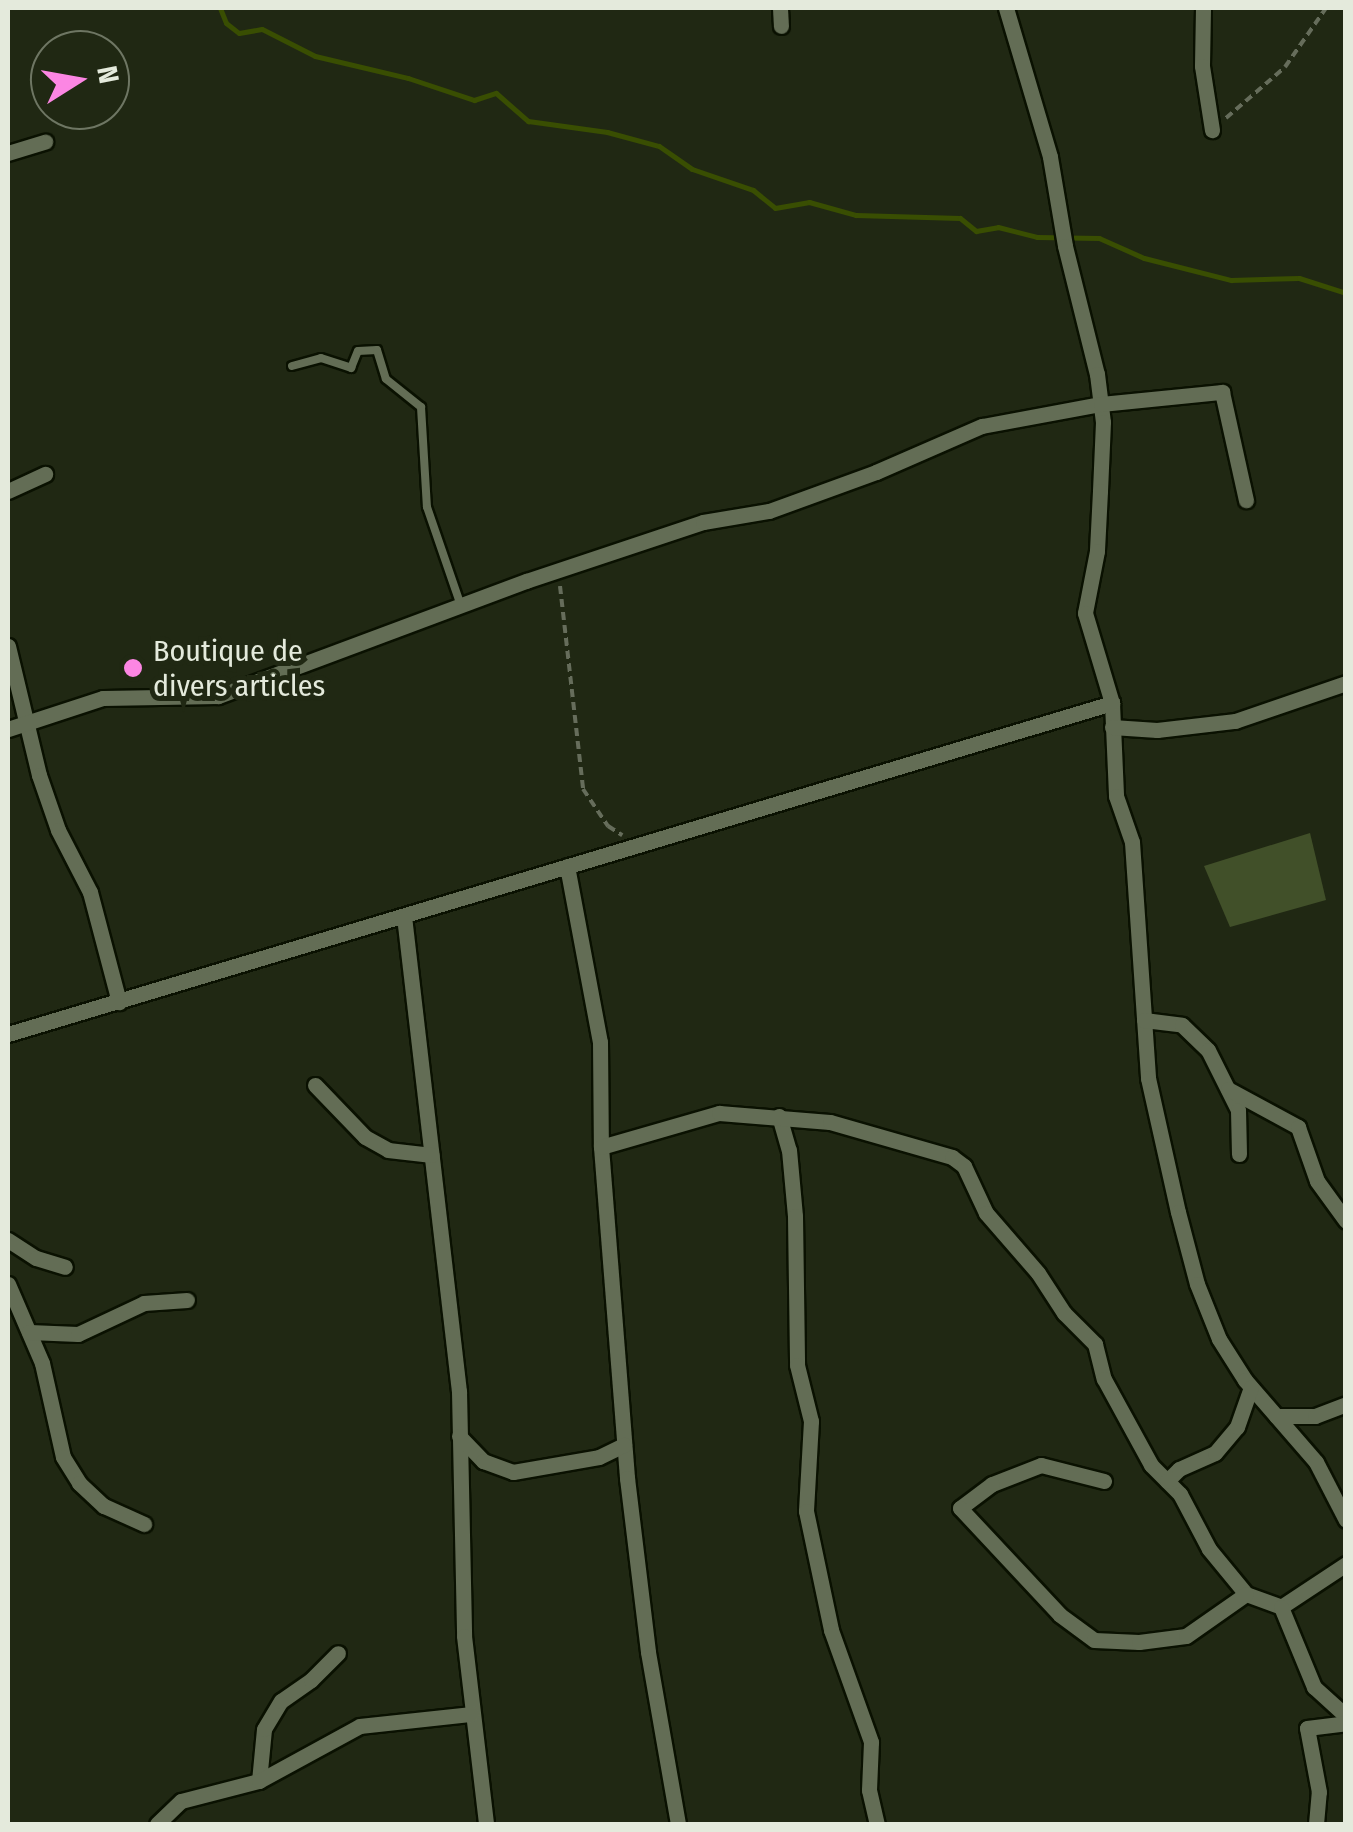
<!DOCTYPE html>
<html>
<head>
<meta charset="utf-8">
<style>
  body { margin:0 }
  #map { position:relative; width:1353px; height:1832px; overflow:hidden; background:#202813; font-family:"Fira Sans Condensed",sans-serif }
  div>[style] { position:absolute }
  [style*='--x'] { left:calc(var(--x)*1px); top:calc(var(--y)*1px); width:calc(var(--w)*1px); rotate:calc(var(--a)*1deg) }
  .green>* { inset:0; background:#415029 }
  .stream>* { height:5px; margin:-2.5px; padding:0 2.5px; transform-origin:2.5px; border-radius:2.5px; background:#394e02 }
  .path>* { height:4px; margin-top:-2px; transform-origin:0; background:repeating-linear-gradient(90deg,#666d5b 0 8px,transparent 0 13px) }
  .roads { filter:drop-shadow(2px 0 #0a1101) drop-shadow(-2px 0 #0a1101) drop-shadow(0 2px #0a1101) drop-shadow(0 -2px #0a1101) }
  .service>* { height:8px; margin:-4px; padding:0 4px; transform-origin:4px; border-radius:4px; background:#636d55 }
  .minor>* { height:15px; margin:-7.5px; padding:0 7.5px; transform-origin:7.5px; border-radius:7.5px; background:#636d55 }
  .dots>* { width:28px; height:28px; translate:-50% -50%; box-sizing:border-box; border:5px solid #202813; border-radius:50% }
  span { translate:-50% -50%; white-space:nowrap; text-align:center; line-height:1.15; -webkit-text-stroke:10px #202813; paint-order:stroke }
  .poi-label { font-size:30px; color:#e4eadc }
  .left { translate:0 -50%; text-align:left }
  .frame { position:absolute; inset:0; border:10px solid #e4eadc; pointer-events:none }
  .north { position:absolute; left:30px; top:30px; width:100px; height:100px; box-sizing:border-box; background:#202813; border:2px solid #6e7663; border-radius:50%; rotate:79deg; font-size:28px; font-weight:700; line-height:40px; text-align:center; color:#e4eadc }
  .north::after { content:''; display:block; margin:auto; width:35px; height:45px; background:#fc86e3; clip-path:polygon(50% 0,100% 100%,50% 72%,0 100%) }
</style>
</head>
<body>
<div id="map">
  <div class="green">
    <i style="clip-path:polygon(1310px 833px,1326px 900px,1230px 927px,1204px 866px)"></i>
  </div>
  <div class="stream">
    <i style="--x:220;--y:8;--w:16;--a:68"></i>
    <i style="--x:226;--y:23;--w:16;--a:38"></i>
    <i style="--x:239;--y:33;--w:23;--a:-10"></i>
    <i style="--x:262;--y:29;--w:59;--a:27"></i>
    <i style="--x:315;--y:56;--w:96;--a:13.3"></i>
    <i style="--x:408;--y:78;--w:70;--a:18.4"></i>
    <i style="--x:474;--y:100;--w:23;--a:-18"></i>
    <i style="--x:496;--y:93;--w:43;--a:41.2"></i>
    <i style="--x:528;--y:121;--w:80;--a:7.9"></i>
    <i style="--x:607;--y:132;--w:54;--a:15.1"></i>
    <i style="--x:659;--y:146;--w:40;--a:34.9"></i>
    <i style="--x:692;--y:169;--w:65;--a:19"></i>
    <i style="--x:753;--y:190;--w:28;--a:39"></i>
    <i style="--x:775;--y:208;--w:35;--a:-10"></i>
    <i style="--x:809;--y:202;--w:49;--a:15.5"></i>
    <i style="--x:856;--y:215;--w:104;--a:1.7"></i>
    <i style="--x:960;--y:218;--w:21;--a:39"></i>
    <i style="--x:976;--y:231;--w:22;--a:-10"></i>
    <i style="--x:998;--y:227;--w:40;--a:14.4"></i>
    <i style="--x:1037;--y:237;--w:62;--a:0.9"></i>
    <i style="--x:1099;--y:238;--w:49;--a:24"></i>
    <i style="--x:1144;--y:258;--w:90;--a:14.2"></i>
    <i style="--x:1231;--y:280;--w:68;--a:-1.7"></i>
    <i style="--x:1299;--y:278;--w:49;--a:17.7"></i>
  </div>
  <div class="path">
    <i style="--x:1226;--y:118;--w:78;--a:-40.8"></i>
    <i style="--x:1285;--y:67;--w:72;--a:-55.2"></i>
    <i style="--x:560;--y:586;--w:204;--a:83.5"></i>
    <i style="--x:583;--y:789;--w:45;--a:56"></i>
    <i style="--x:608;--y:826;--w:17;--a:33"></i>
  </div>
  <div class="roads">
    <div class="service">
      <i style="--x:292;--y:366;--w:30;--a:-15"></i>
      <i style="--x:321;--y:358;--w:32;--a:18"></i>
      <i style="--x:351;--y:368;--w:18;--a:-68"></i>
      <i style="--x:358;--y:351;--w:19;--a:-3"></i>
      <i style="--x:377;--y:350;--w:30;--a:73"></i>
      <i style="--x:386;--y:379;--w:45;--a:38.7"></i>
      <i style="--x:421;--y:407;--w:100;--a:86.6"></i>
      <i style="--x:427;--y:507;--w:102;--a:71"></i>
    </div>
    <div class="minor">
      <i style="--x:780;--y:8;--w:18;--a:87"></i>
      <i style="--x:1006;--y:8;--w:155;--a:73.5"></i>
      <i style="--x:1050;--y:157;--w:90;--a:80.4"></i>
      <i style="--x:1065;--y:246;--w:132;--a:76"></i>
      <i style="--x:1097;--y:374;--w:48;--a:82.9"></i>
      <i style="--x:1103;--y:422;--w:69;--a:92.5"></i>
      <i style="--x:1100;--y:491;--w:60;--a:92.9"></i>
      <i style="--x:1097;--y:551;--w:63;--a:101"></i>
      <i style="--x:1085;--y:613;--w:94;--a:73.3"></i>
      <i style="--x:1112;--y:703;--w:93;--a:87.5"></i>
      <i style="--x:1116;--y:796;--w:49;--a:70.8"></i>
      <i style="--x:1132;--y:842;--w:237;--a:86.1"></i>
      <i style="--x:1148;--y:1078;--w:137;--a:77.4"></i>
      <i style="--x:1178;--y:1212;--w:74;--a:75.2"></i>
      <i style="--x:1197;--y:1284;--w:59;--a:68.2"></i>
      <i style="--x:1219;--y:1339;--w:49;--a:57.6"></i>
      <i style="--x:1245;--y:1380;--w:108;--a:49.1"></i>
      <i style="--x:1316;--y:1462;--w:65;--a:62.7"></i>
      <i style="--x:1203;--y:8;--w:58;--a:91"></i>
      <i style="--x:1202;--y:66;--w:65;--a:81.1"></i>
      <i style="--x:8;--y:153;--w:39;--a:-17"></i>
      <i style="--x:8;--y:491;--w:41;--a:-24.7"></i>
      <i style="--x:8;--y:646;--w:133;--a:76.5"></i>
      <i style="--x:39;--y:775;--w:58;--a:70.9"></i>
      <i style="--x:58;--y:830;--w:70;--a:62.7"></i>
      <i style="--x:90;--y:892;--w:114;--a:75.2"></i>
      <i style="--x:1112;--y:727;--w:45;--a:3.8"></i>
      <i style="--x:1157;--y:730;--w:79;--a:-6.6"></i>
      <i style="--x:1235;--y:721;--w:117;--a:-18.9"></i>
      <i style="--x:8;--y:729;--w:100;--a:-18.1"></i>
      <i style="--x:103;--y:698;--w:115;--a:-1"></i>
      <i style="--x:218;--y:696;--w:329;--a:-20.5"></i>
      <i style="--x:526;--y:581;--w:187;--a:-18.4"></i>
      <i style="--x:703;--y:522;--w:67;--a:-9.5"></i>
      <i style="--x:769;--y:511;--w:114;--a:-20"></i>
      <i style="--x:876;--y:472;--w:116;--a:-23.5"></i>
      <i style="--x:982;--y:426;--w:121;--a:-10.5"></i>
      <i style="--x:1101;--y:404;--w:122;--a:-5.7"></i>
      <i style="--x:1222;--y:392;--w:111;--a:77.5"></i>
      <i style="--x:567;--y:866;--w:179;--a:79.4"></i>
      <i style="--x:600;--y:1042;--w:105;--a:89.5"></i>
      <i style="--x:601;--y:1147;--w:332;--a:85.5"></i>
      <i style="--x:627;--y:1478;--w:175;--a:83.1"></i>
      <i style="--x:648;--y:1652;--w:175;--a:80.1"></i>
      <i style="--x:404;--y:916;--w:478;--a:83.4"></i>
      <i style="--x:459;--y:1391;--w:245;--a:88.8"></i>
      <i style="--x:464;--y:1636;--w:189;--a:83.3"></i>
      <i style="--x:1144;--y:1020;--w:38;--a:7"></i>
      <i style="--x:1182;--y:1025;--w:36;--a:44"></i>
      <i style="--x:1208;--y:1050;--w:67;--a:63.4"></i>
      <i style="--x:1238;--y:1110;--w:44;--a:88.7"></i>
      <i style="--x:8;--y:1034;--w:1153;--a:-16.69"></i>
      <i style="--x:315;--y:1085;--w:72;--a:46.1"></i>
      <i style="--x:365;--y:1137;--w:26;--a:29"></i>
      <i style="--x:388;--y:1150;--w:44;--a:6.5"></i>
      <i style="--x:1228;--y:1089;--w:80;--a:28.5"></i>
      <i style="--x:1298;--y:1127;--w:57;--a:70.6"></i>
      <i style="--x:1317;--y:1181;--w:49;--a:54.1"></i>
      <i style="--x:779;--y:1116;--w:35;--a:74"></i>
      <i style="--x:789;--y:1150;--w:66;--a:84.8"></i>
      <i style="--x:795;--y:1216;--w:149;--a:89.2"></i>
      <i style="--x:797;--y:1365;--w:58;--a:76"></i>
      <i style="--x:811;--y:1421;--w:90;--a:93.2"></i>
      <i style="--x:806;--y:1511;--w:122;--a:78.1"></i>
      <i style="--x:831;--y:1630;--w:119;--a:70.3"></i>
      <i style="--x:871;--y:1742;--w:48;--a:92.4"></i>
      <i style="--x:869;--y:1790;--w:35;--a:77"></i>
      <i style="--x:601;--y:1147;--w:123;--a:-16.1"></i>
      <i style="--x:719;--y:1113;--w:111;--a:4.6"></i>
      <i style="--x:830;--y:1122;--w:127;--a:16"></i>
      <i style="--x:952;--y:1157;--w:15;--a:37"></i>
      <i style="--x:964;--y:1166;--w:52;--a:64.9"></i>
      <i style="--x:986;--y:1213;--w:79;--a:49.1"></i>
      <i style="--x:1038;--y:1273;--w:48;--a:57"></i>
      <i style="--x:1064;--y:1313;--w:44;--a:45"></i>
      <i style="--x:1095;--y:1344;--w:36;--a:76"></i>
      <i style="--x:1104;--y:1379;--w:98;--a:61.3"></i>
      <i style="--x:1151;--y:1465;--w:41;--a:45"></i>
      <i style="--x:1180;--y:1494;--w:62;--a:62.2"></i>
      <i style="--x:1209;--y:1549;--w:58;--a:50.6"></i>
      <i style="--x:1246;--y:1594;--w:37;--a:20"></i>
      <i style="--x:1281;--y:1607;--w:78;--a:-33.5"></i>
      <i style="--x:8;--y:1240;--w:33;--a:33"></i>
      <i style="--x:36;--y:1258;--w:30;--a:17"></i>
      <i style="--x:8;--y:1284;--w:86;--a:66.7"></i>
      <i style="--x:42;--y:1363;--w:96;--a:77.4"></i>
      <i style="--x:63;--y:1457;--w:31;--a:58"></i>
      <i style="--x:79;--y:1483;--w:34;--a:43"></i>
      <i style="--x:104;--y:1506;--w:44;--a:24.2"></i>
      <i style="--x:29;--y:1332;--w:49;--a:2.3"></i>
      <i style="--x:78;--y:1334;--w:73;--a:-25.2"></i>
      <i style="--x:144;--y:1303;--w:43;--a:-4"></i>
      <i style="--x:1276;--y:1416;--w:39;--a:0"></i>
      <i style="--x:1315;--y:1416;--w:33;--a:-21"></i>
      <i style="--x:459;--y:1436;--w:35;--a:46"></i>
      <i style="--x:483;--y:1461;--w:32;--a:20"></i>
      <i style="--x:513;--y:1472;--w:87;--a:-9.9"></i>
      <i style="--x:599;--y:1457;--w:28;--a:-26"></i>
      <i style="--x:1104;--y:1481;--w:65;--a:-165.7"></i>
      <i style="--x:1041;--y:1465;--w:53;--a:158.8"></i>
      <i style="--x:992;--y:1484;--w:40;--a:143"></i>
      <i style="--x:960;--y:1508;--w:146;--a:46.9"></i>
      <i style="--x:1060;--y:1615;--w:42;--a:36.3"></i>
      <i style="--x:1094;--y:1640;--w:45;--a:2.5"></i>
      <i style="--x:1139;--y:1642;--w:47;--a:-7.3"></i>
      <i style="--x:1186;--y:1636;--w:73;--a:-35"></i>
      <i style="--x:1167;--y:1481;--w:17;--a:-45"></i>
      <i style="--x:1179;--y:1469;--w:39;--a:-24"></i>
      <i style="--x:1215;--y:1453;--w:34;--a:-50"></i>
      <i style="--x:1237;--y:1427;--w:42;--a:-70.7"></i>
      <i style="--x:1281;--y:1607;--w:87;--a:67.6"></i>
      <i style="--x:1314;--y:1687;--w:43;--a:42.2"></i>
      <i style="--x:259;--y:1781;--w:52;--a:-84.5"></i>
      <i style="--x:264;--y:1729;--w:33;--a:-59"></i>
      <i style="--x:281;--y:1701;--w:37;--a:-35"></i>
      <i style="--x:311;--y:1680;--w:38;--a:-45"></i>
      <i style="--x:157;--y:1824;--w:33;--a:-44"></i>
      <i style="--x:181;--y:1801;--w:81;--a:-14.4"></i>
      <i style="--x:259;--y:1781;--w:115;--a:-28.6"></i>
      <i style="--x:360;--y:1726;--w:112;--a:-6.2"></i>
      <i style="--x:1316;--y:1824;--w:32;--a:-85"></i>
      <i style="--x:1319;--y:1792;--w:65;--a:-100.6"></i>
      <i style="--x:1307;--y:1728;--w:39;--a:-7"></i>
    </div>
  </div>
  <div class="dots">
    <i style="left:133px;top:668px;background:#fc86e3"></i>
  </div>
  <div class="poi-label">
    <span class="left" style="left:153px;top:668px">Boutique de<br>divers articles</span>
  </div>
  <div class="frame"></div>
  <div class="north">N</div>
</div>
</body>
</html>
